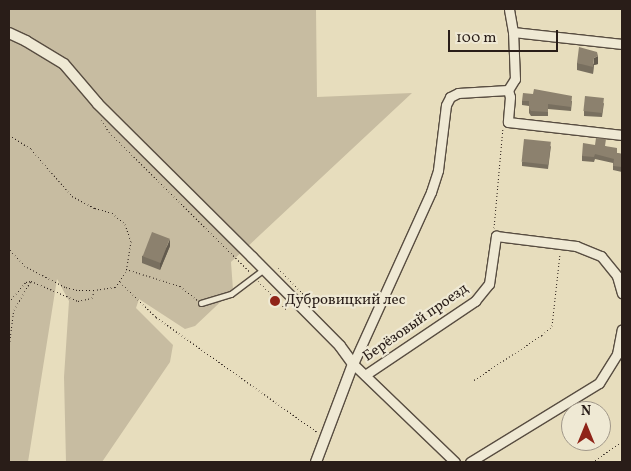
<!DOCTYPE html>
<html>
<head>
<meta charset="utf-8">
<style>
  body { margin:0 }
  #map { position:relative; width:631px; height:471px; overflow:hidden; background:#e7ddbd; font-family:Vollkorn,serif }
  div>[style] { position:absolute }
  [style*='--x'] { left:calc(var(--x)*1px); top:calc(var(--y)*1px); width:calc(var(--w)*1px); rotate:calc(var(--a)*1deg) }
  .green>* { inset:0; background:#c7bca1 }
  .path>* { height:1px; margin-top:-0.5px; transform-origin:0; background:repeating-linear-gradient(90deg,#291d18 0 1px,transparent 0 3.5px) }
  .roads { filter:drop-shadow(1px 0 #584d41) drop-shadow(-1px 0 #584d41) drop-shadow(0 1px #584d41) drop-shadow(0 -1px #584d41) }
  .service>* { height:4.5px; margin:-2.25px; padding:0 2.25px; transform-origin:2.25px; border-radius:2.25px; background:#efe9d4 }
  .minor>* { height:9px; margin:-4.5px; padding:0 4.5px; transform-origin:4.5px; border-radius:4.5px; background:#efe9d4 }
  .tertiary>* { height:10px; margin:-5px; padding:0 5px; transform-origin:5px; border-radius:5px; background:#efe9d4 }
  .wall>* { inset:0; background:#786f5f }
  .shaded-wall>* { inset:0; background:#625a4d }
  .building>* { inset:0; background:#8c816e; transform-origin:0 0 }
  .dots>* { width:14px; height:14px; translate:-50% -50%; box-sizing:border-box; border:2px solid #efe9d4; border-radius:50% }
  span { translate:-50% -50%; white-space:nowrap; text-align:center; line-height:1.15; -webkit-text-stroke:4.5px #efe9d4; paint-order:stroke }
  .poi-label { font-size:15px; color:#291d18 }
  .left { translate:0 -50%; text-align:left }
  .street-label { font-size:15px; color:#291d18 }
  .frame { position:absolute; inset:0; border:10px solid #291d18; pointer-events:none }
  .north { position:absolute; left:561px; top:401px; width:50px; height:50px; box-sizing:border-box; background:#efe9d4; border:1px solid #a09789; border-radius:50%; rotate:0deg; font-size:14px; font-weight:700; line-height:20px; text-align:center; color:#291d18 }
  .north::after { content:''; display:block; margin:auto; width:18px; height:22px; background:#8f2418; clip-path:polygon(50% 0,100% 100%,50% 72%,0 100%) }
  .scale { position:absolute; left:448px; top:30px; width:110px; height:22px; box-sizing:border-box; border:2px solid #291d18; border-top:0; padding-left:6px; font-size:15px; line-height:18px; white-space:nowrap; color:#291d18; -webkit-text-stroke:4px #efe9d4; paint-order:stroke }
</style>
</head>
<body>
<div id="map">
  <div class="green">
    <i style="clip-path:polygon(9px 9px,316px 9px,317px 97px,412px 93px,231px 262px,233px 290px,195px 326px,185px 329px,139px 299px,136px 308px,173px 345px,170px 362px,102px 462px,66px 462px,64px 377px,69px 301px,57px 279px,28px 462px,9px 462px)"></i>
  </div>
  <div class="path">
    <i style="--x:101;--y:120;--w:14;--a:56"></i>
    <i style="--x:109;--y:132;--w:199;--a:44.8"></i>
    <i style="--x:9;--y:135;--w:26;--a:32"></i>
    <i style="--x:31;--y:149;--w:62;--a:48.9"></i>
    <i style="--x:72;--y:196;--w:26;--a:28"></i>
    <i style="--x:95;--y:208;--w:18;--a:16"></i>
    <i style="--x:112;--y:213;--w:17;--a:40"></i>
    <i style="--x:125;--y:224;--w:18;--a:71"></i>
    <i style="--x:131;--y:241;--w:31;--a:99"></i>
    <i style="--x:126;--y:272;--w:19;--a:126"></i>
    <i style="--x:115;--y:287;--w:21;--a:172"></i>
    <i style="--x:94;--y:290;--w:17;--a:180"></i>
    <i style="--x:77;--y:290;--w:12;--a:-166"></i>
    <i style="--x:65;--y:287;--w:45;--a:-152.3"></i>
    <i style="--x:25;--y:266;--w:23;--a:-133"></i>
    <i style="--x:494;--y:228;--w:101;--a:-84.9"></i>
    <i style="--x:278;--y:268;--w:37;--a:46"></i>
    <i style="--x:126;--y:269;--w:57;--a:17.5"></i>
    <i style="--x:180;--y:286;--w:22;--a:39"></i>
    <i style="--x:258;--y:281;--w:41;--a:45"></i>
    <i style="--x:120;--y:282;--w:50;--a:44.2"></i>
    <i style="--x:156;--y:317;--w:198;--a:35.5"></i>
    <i style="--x:9;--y:302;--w:26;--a:-50"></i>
    <i style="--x:26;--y:282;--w:5;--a:-11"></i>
    <i style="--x:9;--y:348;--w:38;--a:-83"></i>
    <i style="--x:14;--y:310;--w:34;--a:-60"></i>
    <i style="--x:31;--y:281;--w:51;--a:23.1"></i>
    <i style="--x:78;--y:301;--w:14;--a:-12"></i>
    <i style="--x:92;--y:298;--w:7;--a:-74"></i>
    <i style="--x:474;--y:380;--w:82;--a:-33.5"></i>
    <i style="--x:542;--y:335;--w:13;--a:-42"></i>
    <i style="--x:552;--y:326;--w:73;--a:-83.7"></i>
    <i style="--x:592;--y:462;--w:36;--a:-34"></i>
  </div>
  <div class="roads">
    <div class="service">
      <i style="--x:201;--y:303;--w:31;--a:-17"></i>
      <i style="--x:231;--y:294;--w:41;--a:-37.1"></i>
    </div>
    <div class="minor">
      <i style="--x:513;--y:32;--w:110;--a:6.3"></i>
      <i style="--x:508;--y:90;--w:7;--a:74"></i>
      <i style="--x:510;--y:97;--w:25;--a:95"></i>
      <i style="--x:508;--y:122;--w:115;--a:6.5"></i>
      <i style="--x:365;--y:375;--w:133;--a:-33.9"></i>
      <i style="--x:475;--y:301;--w:22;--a:-51"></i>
      <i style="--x:489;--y:284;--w:49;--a:-81.7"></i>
      <i style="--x:496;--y:236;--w:81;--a:7.1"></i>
      <i style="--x:576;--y:246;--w:27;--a:22"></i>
      <i style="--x:601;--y:256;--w:26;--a:51"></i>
      <i style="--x:617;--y:276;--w:18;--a:74"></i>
      <i style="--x:455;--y:462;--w:141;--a:-136.1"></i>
      <i style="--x:353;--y:364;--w:189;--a:-65.6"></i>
      <i style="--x:431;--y:192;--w:23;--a:-72"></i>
      <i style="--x:438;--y:170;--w:65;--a:-83"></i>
      <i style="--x:446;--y:105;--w:9;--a:-63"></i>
      <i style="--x:450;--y:97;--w:9;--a:-27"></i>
      <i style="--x:458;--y:93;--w:50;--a:-3.4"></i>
      <i style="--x:508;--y:90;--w:13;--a:-58"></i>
      <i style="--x:515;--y:79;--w:47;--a:-92.4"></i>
      <i style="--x:513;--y:32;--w:23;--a:-100"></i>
      <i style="--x:470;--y:462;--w:151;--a:-31.5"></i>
      <i style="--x:599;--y:383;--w:34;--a:-58"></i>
      <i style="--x:617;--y:354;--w:25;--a:-79"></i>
    </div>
    <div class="tertiary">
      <i style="--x:9;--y:33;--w:19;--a:25"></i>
      <i style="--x:26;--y:41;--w:44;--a:31.2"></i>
      <i style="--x:64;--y:64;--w:52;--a:49.6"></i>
      <i style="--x:98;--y:104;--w:217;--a:44.8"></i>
      <i style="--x:252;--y:257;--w:125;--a:45.3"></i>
      <i style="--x:340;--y:346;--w:22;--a:54"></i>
      <i style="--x:353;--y:364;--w:105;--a:110.7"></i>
    </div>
  </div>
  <div class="wall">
    <i style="clip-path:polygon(577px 63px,598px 64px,594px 65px,593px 74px,577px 70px)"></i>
    <i style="clip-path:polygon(522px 101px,572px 101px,571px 111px,548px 109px,548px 116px,531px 116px,529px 113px,529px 106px,522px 105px)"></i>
    <i style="clip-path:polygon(604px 103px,602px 117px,584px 116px,584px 111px)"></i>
    <i style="clip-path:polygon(551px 146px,548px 169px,522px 166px,522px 162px)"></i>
    <i style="clip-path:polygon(605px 146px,617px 153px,622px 154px,622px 172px,613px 170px,613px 163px,595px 159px,594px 162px,582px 161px,582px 156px)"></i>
    <i style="clip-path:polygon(170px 246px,160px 270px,142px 263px,142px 256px)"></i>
  </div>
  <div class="shaded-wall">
    <i style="clip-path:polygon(598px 56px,598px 64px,594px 65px,593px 74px,594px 58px)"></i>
    <i style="clip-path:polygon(170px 239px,170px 246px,160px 270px,160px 263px)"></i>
  </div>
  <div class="building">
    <i style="clip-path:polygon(579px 47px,597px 52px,598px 56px,594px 58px,593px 67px,577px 63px)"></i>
    <i style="clip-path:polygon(534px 89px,572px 96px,571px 107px,548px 104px,548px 112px,531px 111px,529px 108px,529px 101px,522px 101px,523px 93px,533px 94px)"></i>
    <i style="left:585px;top:96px;width:19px;height:15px;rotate:6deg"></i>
    <i style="clip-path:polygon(596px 138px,606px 139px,605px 146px,617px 148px,617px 153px,622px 154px,622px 167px,613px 166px,614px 159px,595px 154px,594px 157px,582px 156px,583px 143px,595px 145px)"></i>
    <i style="left:524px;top:139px;width:27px;height:23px;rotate:6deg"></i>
    <i style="left:152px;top:232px;width:19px;height:26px;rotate:21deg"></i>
  </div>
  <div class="dots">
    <i style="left:275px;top:301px;background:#8f2418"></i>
  </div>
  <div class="poi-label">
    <span class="left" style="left:285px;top:301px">Дубровицкий лес</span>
  </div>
  <div class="street-label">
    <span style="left:416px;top:323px;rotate:-35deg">Берёзовый проезд</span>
  </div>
  <div class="frame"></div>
  <div class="north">N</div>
  <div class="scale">100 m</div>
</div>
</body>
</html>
